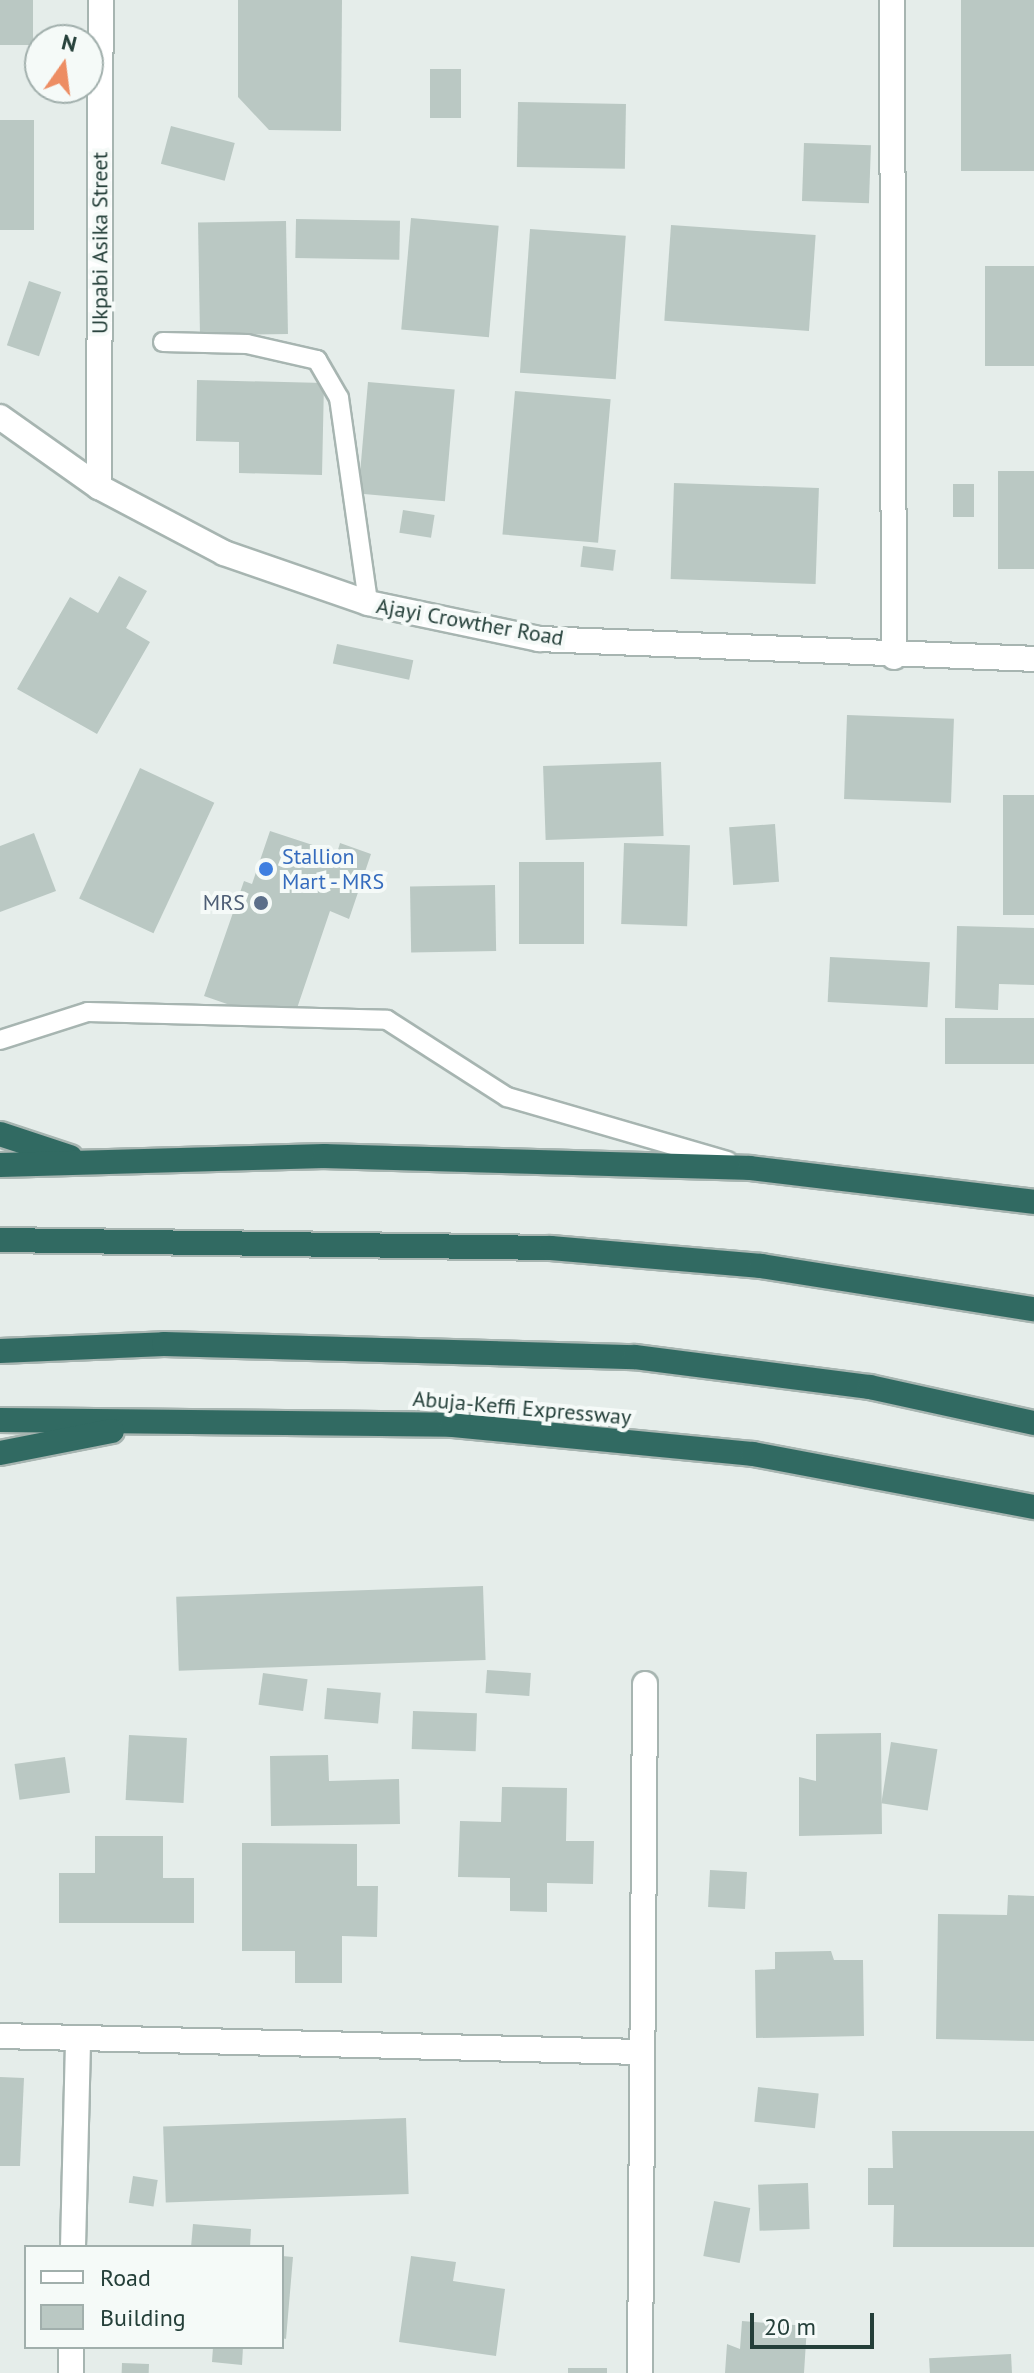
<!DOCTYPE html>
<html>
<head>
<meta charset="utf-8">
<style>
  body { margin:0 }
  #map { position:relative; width:1034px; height:2373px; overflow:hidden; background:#e5edea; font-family:"PT Sans",sans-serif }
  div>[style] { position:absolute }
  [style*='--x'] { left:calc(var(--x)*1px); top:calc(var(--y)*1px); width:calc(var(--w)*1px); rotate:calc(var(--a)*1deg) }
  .building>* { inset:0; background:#bac8c3; transform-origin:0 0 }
  .roads { filter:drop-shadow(2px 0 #a7b5b1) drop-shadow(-2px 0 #a7b5b1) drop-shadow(0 2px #a7b5b1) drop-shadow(0 -2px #a7b5b1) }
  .lane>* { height:18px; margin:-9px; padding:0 9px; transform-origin:9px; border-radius:9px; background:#fff }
  .street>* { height:24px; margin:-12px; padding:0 12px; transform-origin:12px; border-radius:12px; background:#fff }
  .highway>* { height:24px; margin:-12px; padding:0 12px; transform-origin:12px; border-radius:12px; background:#316a62 }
  .dots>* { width:22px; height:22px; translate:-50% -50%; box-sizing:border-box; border:4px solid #f5faf8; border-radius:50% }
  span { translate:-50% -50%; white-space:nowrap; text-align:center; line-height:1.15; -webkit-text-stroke:8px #f5faf8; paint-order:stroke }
  .street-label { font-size:22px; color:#243f39 }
  .shop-label { font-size:22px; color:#366cbe }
  .left { translate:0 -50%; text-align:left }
  .service-label { font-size:22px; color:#4e5e75 }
  .right { translate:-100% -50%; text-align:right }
  .legend { position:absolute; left:24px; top:2245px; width:260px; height:104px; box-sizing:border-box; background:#f5faf8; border:2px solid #a1afac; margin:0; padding:10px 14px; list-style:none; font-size:24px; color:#243f39 }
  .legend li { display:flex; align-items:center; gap:16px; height:40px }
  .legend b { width:40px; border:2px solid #a1afac }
  .north { position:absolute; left:24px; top:24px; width:80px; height:80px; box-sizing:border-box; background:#f5faf8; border:2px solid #a1afac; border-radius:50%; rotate:14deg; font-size:22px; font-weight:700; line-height:32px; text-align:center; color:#243f39 }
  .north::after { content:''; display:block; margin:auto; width:28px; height:36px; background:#ed8d63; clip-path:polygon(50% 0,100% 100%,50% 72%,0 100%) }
  .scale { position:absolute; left:750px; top:2313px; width:124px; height:36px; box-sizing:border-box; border:4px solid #243f39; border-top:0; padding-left:10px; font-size:24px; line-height:28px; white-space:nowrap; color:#243f39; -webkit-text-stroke:6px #f5faf8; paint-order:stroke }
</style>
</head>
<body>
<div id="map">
  <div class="building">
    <i style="left:0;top:0;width:33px;height:45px"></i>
    <i style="clip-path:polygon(238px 0,342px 0,341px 131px,269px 130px,238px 97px)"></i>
    <i style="left:961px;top:0;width:73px;height:171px"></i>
    <i style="left:430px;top:69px;width:31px;height:49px"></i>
    <i style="left:518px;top:102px;width:108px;height:65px;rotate:1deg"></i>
    <i style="left:0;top:120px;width:34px;height:110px"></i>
    <i style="left:171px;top:126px;width:66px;height:39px;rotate:15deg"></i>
    <i style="left:804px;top:143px;width:67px;height:58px;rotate:2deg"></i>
    <i style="left:411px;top:218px;width:88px;height:112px;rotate:5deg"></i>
    <i style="left:296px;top:219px;width:104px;height:39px;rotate:1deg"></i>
    <i style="left:286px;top:221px;width:113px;height:88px;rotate:89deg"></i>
    <i style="left:671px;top:225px;width:145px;height:96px;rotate:4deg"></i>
    <i style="left:530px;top:229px;width:96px;height:144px;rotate:4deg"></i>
    <i style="left:985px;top:266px;width:49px;height:100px"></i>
    <i style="left:29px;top:281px;width:34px;height:68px;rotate:19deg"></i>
    <i style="clip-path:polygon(197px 380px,324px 383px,322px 475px,239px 473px,239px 442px,196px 441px)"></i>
    <i style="left:368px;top:382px;width:87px;height:112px;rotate:5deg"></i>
    <i style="left:515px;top:391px;width:96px;height:144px;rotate:5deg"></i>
    <i style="left:998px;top:471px;width:36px;height:98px"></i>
    <i style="left:674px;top:483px;width:145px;height:96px;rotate:2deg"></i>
    <i style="left:953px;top:484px;width:21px;height:33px"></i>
    <i style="left:403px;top:510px;width:32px;height:23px;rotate:9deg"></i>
    <i style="left:583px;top:546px;width:33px;height:21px;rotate:7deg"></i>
    <i style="clip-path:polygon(119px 576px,147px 591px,126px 628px,150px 642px,97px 734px,17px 689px,70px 597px,98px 613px)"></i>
    <i style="left:337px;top:644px;width:78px;height:20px;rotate:12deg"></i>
    <i style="left:847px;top:715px;width:107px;height:84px;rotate:2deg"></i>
    <i style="left:661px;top:762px;width:74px;height:118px;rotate:88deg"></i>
    <i style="left:140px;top:768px;width:82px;height:144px;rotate:25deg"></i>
    <i style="left:1003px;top:795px;width:31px;height:120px"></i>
    <i style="left:775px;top:824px;width:58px;height:46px;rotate:86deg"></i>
    <i style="clip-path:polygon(270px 831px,337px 853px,340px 843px,371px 854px,349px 919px,330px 911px,291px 1026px,204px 996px,244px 881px,252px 884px)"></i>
    <i style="clip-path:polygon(34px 833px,56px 891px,0 912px,0 846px)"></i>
    <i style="left:624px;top:843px;width:66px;height:81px;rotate:2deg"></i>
    <i style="left:519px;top:862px;width:65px;height:82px"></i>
    <i style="left:495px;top:885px;width:66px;height:85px;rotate:89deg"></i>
    <i style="clip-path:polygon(957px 926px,1034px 928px,1034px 985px,999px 984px,998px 1010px,955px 1008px)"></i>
    <i style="left:830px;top:957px;width:100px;height:45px;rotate:3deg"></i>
    <i style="left:945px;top:1018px;width:89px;height:46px"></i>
    <i style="left:483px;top:1586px;width:74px;height:307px;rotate:88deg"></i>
    <i style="left:487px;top:1670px;width:44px;height:23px;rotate:4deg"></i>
    <i style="left:263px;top:1673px;width:45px;height:32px;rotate:8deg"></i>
    <i style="left:327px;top:1688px;width:54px;height:31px;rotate:5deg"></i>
    <i style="left:413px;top:1711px;width:64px;height:38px;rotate:2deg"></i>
    <i style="clip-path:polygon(881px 1733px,882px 1834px,799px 1836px,799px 1777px,816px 1781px,816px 1734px)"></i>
    <i style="left:129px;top:1735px;width:58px;height:65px;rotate:3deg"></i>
    <i style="left:891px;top:1742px;width:47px;height:62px;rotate:9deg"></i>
    <i style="clip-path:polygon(328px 1755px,329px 1781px,399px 1779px,400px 1824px,271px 1826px,270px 1756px)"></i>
    <i style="left:65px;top:1757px;width:36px;height:51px;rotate:82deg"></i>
    <i style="clip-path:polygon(502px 1787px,567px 1788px,566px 1841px,594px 1841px,593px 1884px,547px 1883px,547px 1912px,510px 1911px,510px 1878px,458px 1877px,460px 1821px,501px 1822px)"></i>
    <i style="clip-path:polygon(95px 1836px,163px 1836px,163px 1878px,194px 1878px,194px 1923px,59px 1923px,59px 1873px,95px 1873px)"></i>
    <i style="clip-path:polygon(242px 1843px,357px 1844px,357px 1886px,378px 1886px,377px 1937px,342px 1936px,342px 1983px,295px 1983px,295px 1951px,242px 1951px)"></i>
    <i style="left:710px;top:1870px;width:37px;height:37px;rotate:3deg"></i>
    <i style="clip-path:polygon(1008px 1895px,1034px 1896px,1034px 2041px,936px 2039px,938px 1914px,1007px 1915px)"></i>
    <i style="clip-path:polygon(831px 1951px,834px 1960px,863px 1960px,864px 2036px,756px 2038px,755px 1970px,775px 1969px,775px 1952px)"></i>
    <i style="clip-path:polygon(0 2077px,24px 2078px,20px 2166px,0 2166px)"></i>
    <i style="left:758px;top:2087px;width:61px;height:35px;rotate:6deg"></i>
    <i style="left:406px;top:2118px;width:76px;height:243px;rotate:88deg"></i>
    <i style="clip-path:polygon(892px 2131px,1034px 2131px,1034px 2247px,893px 2247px,894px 2205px,868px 2205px,868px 2168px,893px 2168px)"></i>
    <i style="left:133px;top:2176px;width:25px;height:27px;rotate:9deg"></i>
    <i style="left:808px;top:2183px;width:46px;height:50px;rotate:88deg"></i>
    <i style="left:714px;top:2201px;width:37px;height:56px;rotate:11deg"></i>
    <i style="clip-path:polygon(193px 2224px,251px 2229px,250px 2247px,191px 2247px)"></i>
    <i style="clip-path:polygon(282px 2256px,293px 2257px,286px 2339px,282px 2338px)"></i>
    <i style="clip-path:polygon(411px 2256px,456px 2262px,453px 2281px,505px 2289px,496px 2356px,399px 2342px)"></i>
    <i style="clip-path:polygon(742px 2321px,807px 2326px,804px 2373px,725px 2373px,727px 2344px,740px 2349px)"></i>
    <i style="clip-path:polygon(213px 2347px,243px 2347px,242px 2365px,212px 2362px)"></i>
    <i style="left:1011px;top:2354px;width:19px;height:82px;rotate:87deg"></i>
    <i style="left:122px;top:2363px;width:27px;height:10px;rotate:2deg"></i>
    <i style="left:568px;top:2368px;width:39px;height:5px"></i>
  </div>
  <div class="roads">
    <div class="lane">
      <i style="--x:163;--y:342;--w:84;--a:1.4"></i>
      <i style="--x:247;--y:344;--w:72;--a:12.9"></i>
      <i style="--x:317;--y:360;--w:44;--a:59.9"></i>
      <i style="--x:339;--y:398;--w:207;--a:81.9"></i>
      <i style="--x:0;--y:1040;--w:92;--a:-17.7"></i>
      <i style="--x:88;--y:1012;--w:299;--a:1.5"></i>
      <i style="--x:387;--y:1020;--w:143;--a:32.7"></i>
      <i style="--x:507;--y:1097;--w:230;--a:16.2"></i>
    </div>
    <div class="street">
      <i style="--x:892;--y:0;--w:657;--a:89.83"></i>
      <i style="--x:0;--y:417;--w:121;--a:35.3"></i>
      <i style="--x:99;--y:487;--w:141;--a:27.8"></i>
      <i style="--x:224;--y:553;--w:152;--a:19.1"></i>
      <i style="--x:368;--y:603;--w:175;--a:11.9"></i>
      <i style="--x:539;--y:639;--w:495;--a:2.3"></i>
      <i style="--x:99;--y:487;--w:487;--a:-89.8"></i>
      <i style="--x:0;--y:2036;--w:641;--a:1.43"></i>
      <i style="--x:73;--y:2247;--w:207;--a:-88.6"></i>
      <i style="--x:71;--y:2373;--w:26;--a:-90"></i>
      <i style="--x:640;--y:2373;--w:689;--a:-89.58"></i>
    </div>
    <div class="highway">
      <i style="--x:0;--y:1134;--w:74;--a:18.2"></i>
      <i style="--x:0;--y:1165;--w:325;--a:-1.6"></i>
      <i style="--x:325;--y:1156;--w:425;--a:1.6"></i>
      <i style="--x:750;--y:1168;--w:286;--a:6.8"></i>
      <i style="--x:0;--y:1240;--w:551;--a:0.83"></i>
      <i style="--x:551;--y:1248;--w:211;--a:4.9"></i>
      <i style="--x:761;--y:1266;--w:276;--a:9"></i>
      <i style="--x:0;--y:1351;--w:164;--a:-2.4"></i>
      <i style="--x:164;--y:1344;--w:471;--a:1.6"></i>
      <i style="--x:635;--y:1357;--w:237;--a:7.3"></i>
      <i style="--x:870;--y:1387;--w:168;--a:12.4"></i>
      <i style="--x:0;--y:1420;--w:452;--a:0.6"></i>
      <i style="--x:452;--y:1425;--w:302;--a:5.5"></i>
      <i style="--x:753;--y:1454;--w:286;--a:10.7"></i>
      <i style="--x:0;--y:1453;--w:114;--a:-11.1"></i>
    </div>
  </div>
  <div class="dots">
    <i style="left:266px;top:869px;background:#3f7fe0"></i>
    <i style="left:261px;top:903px;background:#5c6f8a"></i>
  </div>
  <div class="street-label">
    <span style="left:100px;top:243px;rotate:-90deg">Ukpabi Asika Street</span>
    <span style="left:470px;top:622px;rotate:10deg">Ajayi Crowther Road</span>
    <span style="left:522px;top:1408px;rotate:5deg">Abuja-Keffi Expressway</span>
  </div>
  <div class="shop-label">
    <span class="left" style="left:282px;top:869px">Stallion<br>Mart - MRS</span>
  </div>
  <div class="service-label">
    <span class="right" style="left:245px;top:903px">MRS</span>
  </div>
  <ul class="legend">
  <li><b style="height:10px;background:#fff"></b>Road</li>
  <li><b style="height:22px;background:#bac8c3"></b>Building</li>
  </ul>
  <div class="north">N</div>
  <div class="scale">20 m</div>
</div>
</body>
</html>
